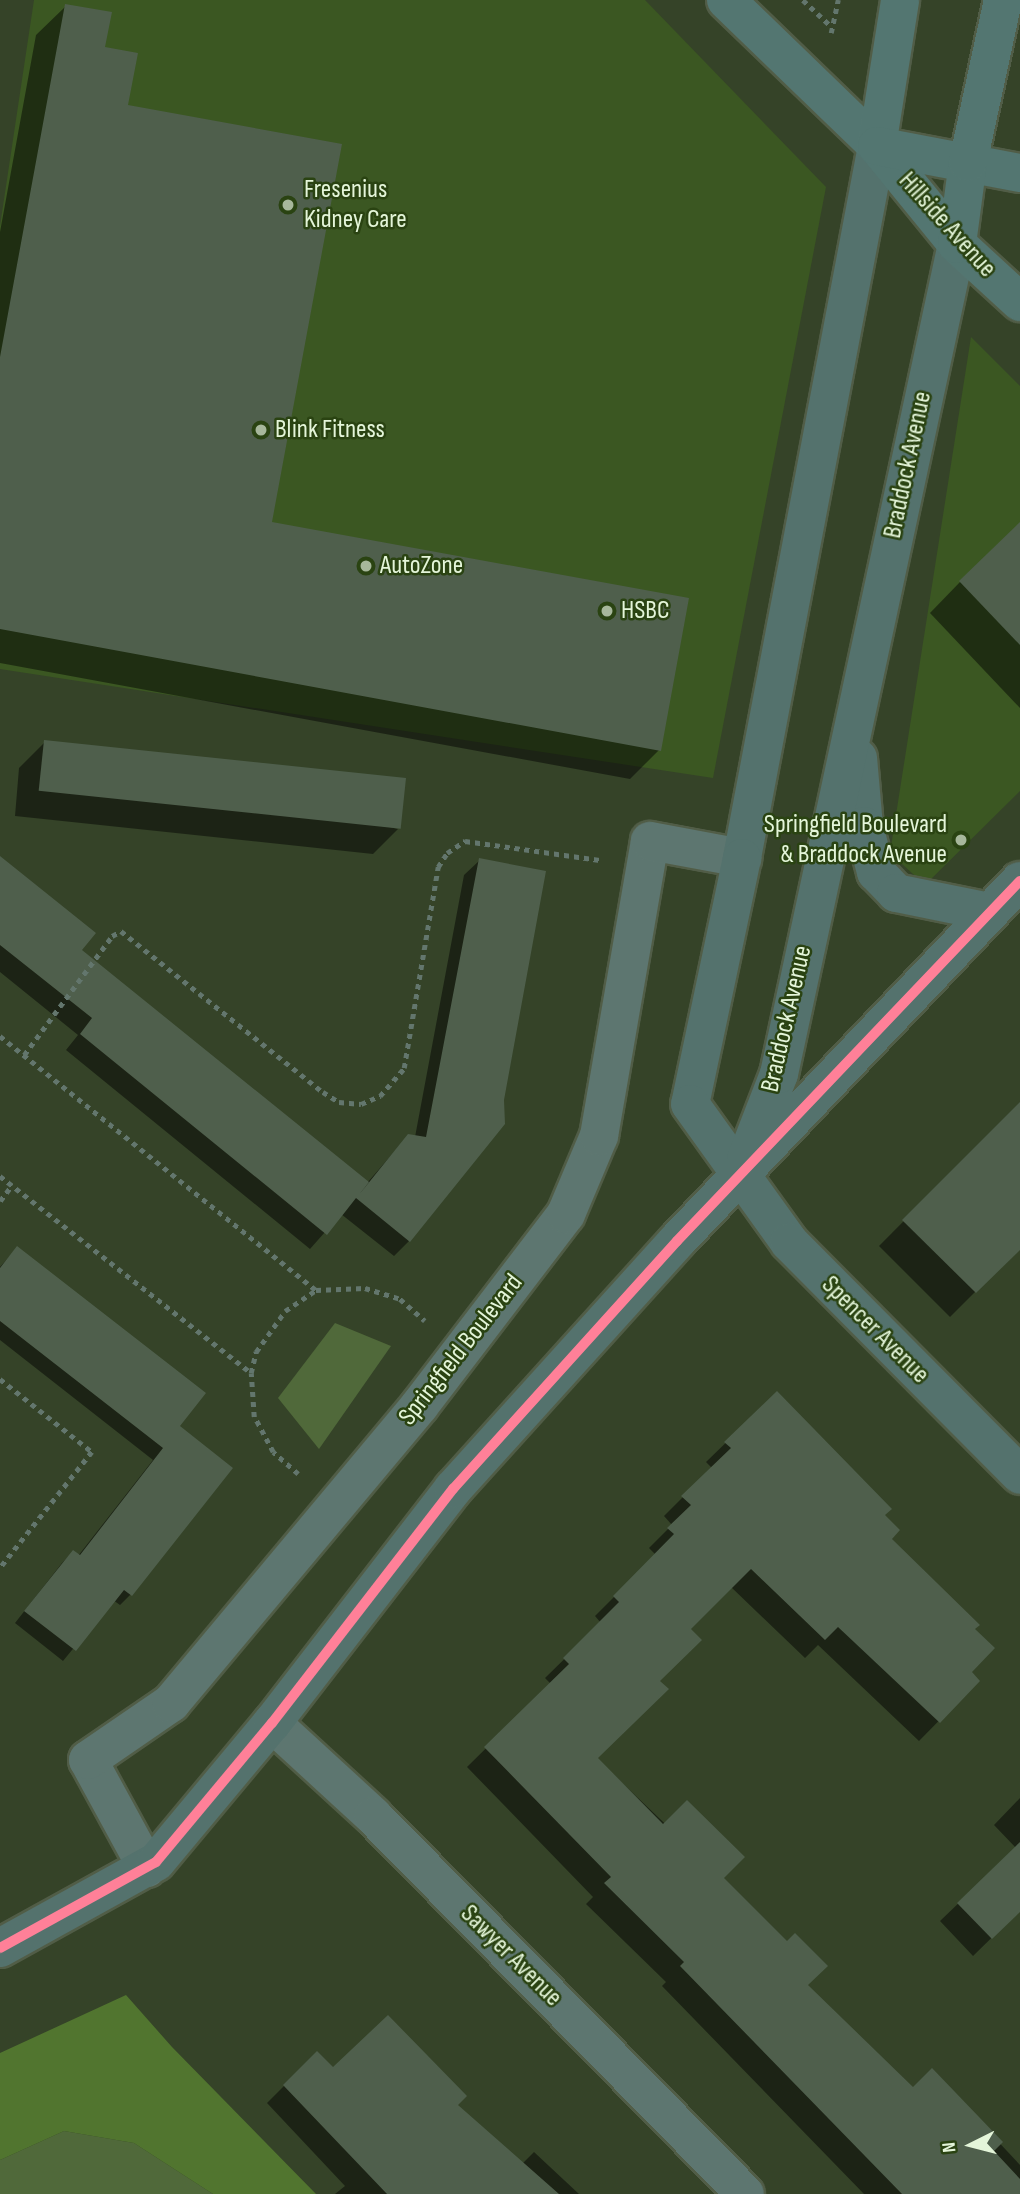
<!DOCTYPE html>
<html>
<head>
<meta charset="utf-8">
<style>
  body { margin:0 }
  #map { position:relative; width:1020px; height:2194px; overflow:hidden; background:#354328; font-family:"Sofia Sans Condensed",sans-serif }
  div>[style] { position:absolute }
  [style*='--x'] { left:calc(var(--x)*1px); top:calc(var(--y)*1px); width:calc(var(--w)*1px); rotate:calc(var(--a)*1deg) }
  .built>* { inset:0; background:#3b5722 }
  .green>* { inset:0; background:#50693a }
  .forest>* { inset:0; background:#51752f }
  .shadow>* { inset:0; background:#0007 }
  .building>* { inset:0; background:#4f5f4c; transform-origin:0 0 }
  .path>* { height:4.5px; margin-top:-2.25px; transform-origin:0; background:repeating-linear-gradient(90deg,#63766d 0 5px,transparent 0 10px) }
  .roads { filter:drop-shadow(2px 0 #515d47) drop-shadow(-2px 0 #515d47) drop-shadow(0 2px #515d47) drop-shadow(0 -2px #515d47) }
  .street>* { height:38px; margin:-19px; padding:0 19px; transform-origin:19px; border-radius:19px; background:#5d7670 }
  .secondary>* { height:38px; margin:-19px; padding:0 19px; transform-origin:19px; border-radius:19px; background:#54726d }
  .primary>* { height:38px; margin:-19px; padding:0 19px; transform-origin:19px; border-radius:19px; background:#537671 }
  .bus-1>* { height:10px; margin:-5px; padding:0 5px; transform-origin:5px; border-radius:5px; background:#ff8098 }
  .dots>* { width:19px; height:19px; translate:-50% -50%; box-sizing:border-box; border:4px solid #2a4312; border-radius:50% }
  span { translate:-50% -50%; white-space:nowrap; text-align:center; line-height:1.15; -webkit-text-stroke:5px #2a4312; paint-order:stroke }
  .poi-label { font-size:26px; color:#e4f5d9 }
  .left { translate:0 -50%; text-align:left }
  .right { translate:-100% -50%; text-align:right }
  .street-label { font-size:26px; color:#e4f5d9 }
  .north { position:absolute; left:936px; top:2110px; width:70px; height:70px; -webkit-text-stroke:5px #2a4312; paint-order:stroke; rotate:264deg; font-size:19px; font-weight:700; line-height:28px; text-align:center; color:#e4f5d9 }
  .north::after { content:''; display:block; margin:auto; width:24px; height:32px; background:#e4f5d9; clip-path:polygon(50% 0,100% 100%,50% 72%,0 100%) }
</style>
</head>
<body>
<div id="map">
  <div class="built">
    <i style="clip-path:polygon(34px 0,645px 0,826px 187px,713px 778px,0 669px,0 226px)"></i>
    <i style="clip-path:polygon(971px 337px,1020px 386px,1020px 791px,925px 885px,890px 853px)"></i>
  </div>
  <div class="green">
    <i style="clip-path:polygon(335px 1323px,391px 1346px,319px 1449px,278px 1398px)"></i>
    <i style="clip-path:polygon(64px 2131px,134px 2143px,213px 2194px,0 2194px,0 2160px)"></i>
  </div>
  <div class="forest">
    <i style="clip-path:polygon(126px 1995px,172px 2047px,316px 2194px,213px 2194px,134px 2143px,64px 2131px,0 2160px,0 2053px)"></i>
  </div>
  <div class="shadow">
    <i style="clip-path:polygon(66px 6px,102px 49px,126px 107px,270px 523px,659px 750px,630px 779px,0 663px,0 232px,36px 35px)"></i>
    <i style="clip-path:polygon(1020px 536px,1020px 708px,930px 613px,960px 582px)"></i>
    <i style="clip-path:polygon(45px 742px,398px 829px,373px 854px,15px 816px,19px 768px)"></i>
    <i style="clip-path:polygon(0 859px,80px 950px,367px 1183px,408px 1136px,415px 1137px,464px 875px,480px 860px,409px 1241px,394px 1256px,341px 1214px,310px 1249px,66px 1050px,78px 1035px,0 972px)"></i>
    <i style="clip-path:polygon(1020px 1104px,1020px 1247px,950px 1317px,879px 1246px)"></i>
    <i style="clip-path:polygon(17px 1248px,177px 1427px,131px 1594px,120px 1605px,113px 1600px,63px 1661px,15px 1623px,62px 1563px,73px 1552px,78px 1556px,153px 1460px,0 1340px,0 1267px)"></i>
    <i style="clip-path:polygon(777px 1393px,882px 1515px,889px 1539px,972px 1630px,969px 1672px,978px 1681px,919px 1741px,818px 1645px,805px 1658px,731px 1587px,689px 1629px,658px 1681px,596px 1758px,722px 1878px,806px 1985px,913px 2090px,932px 2071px,1020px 2165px,1020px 2194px,864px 2194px,662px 1986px,666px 1982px,586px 1904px,593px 1897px,467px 1767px,551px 1684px,545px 1678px,601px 1623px,595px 1616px,656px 1555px,649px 1548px,672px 1525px,664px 1516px,712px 1468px,706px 1462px)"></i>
    <i style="clip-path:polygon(1020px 1798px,1020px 1910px,973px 1956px,940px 1921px,1016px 1848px,994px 1825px)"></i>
    <i style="clip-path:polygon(317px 2053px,333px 2070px,455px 2105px,522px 2164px,534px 2152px,579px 2194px,335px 2194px,345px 2186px,267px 2103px)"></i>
  </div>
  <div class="building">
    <i style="clip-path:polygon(65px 4px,112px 12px,105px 47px,138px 53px,128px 105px,342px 144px,272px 522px,689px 598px,661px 751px,0 629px,0 357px)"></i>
    <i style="clip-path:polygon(1020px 522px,1020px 645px,959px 581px)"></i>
    <i style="left:44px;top:740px;width:364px;height:51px;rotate:6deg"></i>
    <i style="clip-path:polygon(0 856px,96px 933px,82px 950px,369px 1182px,358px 1196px,408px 1134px,426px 1137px,479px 858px,546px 871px,504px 1100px,505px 1124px,410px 1242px,356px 1198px,327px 1235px,80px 1034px,92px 1018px,0 945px)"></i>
    <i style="clip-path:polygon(1020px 1102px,1020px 1250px,976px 1293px,902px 1220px)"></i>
    <i style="clip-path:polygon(17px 1246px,206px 1393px,180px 1426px,233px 1468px,132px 1596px,124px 1590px,76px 1651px,24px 1611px,73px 1550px,80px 1555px,163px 1448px,0 1321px,0 1268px)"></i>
    <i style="clip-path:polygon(777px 1391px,892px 1509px,885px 1515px,900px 1530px,892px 1539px,980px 1625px,975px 1629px,995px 1648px,972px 1672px,980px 1681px,940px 1723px,838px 1627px,825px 1640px,751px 1569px,691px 1629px,702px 1640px,660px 1681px,669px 1689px,598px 1758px,663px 1824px,687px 1800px,745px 1857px,724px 1878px,787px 1941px,795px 1933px,828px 1966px,808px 1985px,913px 2087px,932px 2068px,1003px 2142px,994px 2151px,1020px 2179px,1020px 2194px,902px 2194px,680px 1966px,684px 1962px,604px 1883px,611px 1877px,484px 1747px,569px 1664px,563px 1658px,619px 1602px,613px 1596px,674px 1534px,667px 1528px,691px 1505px,681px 1496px,731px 1448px,724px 1442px)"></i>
    <i style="clip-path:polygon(1020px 1842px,1020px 1912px,992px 1939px,957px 1903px)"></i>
    <i style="clip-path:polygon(388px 2015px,467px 2096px,458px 2105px,559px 2194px,387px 2194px,283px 2085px,317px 2051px,333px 2067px)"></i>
  </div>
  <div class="path">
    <i style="--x:803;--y:0;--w:38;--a:43"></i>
    <i style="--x:831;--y:33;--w:34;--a:-78"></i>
    <i style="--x:0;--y:1036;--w:405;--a:38.8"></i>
    <i style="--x:24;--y:1055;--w:148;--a:-53.5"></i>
    <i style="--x:112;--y:936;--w:10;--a:-29"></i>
    <i style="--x:121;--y:931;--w:258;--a:38.6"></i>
    <i style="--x:323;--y:1092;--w:19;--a:32"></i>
    <i style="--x:339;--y:1102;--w:22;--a:5"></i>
    <i style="--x:361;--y:1104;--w:21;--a:-23"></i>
    <i style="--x:380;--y:1096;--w:37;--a:-49"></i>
    <i style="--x:404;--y:1068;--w:204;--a:-80.4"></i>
    <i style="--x:438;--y:867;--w:17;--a:-57"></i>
    <i style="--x:447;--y:853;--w:22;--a:-34"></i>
    <i style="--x:465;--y:841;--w:136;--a:8"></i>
    <i style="--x:0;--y:1176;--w:319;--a:38.1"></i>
    <i style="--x:0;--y:1201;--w:20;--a:-53"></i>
    <i style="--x:0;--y:1379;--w:117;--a:38.4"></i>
    <i style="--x:92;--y:1452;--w:148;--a:128.4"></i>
    <i style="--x:298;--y:1474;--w:33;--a:-139"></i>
    <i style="--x:273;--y:1452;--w:40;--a:-118"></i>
    <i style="--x:254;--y:1417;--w:44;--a:-93.9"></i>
    <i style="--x:251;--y:1373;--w:22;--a:-77"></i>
    <i style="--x:256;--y:1352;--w:50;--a:-54.7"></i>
    <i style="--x:285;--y:1311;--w:37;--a:-34"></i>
    <i style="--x:316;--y:1290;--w:49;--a:-2.3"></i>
    <i style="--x:365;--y:1288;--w:37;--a:17"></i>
    <i style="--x:400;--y:1299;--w:33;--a:41"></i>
  </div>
  <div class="roads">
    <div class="street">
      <i style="--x:272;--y:1723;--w:137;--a:42.6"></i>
      <i style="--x:373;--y:1816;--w:530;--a:45.46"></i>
      <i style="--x:147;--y:1868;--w:123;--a:-118.6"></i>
      <i style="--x:88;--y:1760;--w:101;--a:-34.5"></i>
      <i style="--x:171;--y:1703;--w:388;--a:-50.1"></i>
      <i style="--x:420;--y:1405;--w:240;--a:-52.6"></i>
      <i style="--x:566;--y:1214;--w:85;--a:-67.1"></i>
      <i style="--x:599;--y:1136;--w:299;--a:-80.2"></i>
      <i style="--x:650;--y:841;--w:94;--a:10.5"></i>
    </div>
    <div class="secondary">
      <i style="--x:877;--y:146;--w:725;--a:100.74"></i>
      <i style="--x:742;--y:858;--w:251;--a:101.9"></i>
      <i style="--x:690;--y:1104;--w:170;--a:54.3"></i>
      <i style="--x:789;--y:1242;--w:328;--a:45.2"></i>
      <i style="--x:858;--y:758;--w:68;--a:85"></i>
      <i style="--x:864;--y:826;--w:48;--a:75.4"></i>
      <i style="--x:876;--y:872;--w:29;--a:46"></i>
      <i style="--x:896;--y:893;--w:95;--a:11.5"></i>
      <i style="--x:746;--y:1159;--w:91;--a:-68.8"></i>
      <i style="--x:779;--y:1074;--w:849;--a:-77.9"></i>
      <i style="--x:0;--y:1948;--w:178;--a:-28.9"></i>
      <i style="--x:156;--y:1862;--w:181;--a:-50.2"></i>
      <i style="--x:272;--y:1723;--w:296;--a:-52.3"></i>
      <i style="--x:453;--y:1489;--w:334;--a:-47.9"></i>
      <i style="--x:677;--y:1241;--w:497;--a:-46.4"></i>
    </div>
    <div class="primary">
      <i style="--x:726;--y:0;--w:210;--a:44"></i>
      <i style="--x:877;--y:146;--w:127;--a:50.8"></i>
      <i style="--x:957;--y:244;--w:86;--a:42.6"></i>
      <i style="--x:877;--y:146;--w:148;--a:-81"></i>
      <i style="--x:877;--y:146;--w:146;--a:10.7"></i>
      <i style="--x:957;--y:244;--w:83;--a:-82.4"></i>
      <i style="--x:968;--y:162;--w:166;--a:-77.8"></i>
    </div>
  </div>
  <div class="bus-1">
    <i style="--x:0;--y:1948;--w:178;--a:-28.9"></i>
    <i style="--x:156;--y:1862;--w:181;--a:-50.2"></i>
    <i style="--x:272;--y:1723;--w:296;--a:-52.3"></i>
    <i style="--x:453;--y:1489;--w:334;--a:-47.9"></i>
    <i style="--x:677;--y:1241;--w:497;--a:-46.4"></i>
  </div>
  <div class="dots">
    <i style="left:288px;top:205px;background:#a7b79b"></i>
    <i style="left:261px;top:430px;background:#a7b79b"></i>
    <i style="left:366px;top:566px;background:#a7b79b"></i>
    <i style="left:607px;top:611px;background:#a7b79b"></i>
    <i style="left:961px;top:840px;background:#a7b79b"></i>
  </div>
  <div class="poi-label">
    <span class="left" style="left:304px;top:205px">Fresenius<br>Kidney Care</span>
    <span class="left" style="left:275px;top:430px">Blink Fitness</span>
    <span class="left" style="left:380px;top:566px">AutoZone</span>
    <span class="left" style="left:621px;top:611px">HSBC</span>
    <span class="right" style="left:947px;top:840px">Springfield Boulevard<br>&amp; Braddock Avenue</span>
  </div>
  <div class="street-label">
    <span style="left:947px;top:225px;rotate:48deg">Hillside Avenue</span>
    <span style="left:908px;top:465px;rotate:-78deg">Braddock Avenue</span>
    <span style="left:787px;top:1019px;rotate:-77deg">Braddock Avenue</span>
    <span style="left:875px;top:1330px;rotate:45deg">Spencer Avenue</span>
    <span style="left:461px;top:1350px;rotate:-52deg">Springfield Boulevard</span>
    <span style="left:511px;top:1956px;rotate:45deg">Sawyer Avenue</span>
  </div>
  <div class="north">N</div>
</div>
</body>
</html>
